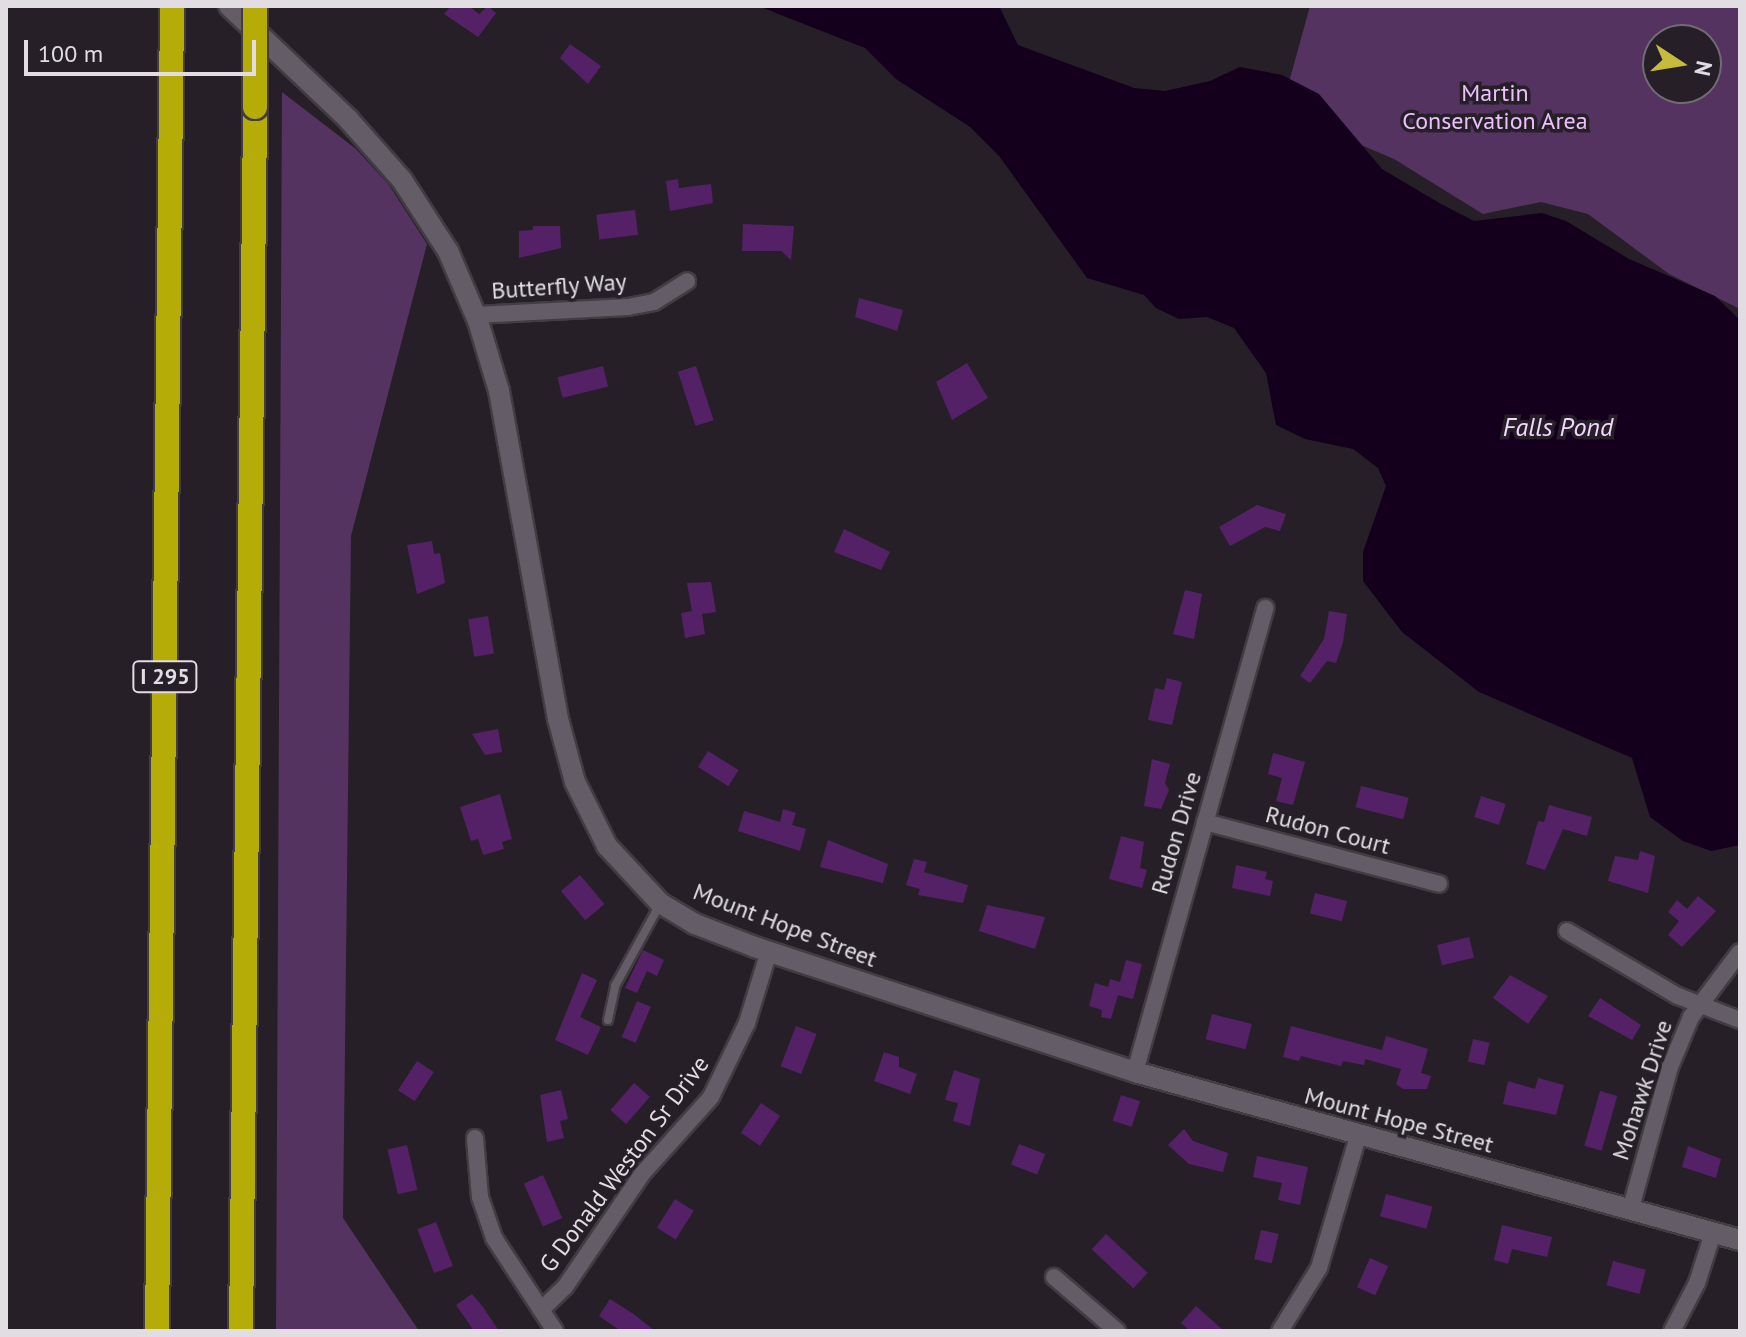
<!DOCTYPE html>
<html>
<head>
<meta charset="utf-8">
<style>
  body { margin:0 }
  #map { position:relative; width:1746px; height:1337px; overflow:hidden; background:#261f28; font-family:"PT Sans",sans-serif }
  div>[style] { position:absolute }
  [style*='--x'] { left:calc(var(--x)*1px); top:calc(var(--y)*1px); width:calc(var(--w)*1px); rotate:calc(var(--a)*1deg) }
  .green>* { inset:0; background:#543360 }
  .water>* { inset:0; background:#14001c }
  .building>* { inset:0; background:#552166; transform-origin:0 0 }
  .roads { filter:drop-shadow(2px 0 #423c43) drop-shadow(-2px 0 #423c43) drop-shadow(0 2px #423c43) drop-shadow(0 -2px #423c43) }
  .service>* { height:8px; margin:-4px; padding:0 4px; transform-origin:4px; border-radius:4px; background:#645d67 }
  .minor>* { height:16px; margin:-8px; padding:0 8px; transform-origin:8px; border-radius:8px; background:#645d67 }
  .tertiary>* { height:20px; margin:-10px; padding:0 10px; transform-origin:10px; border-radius:10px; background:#645d67 }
  .motorway>* { height:24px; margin:-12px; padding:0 12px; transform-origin:12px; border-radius:12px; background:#b6ac08 }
  .bridges { filter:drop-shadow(2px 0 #423c43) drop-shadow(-2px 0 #423c43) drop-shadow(0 2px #423c43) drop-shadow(0 -2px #423c43) }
  .motorway-bridge>* { height:24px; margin:-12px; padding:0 12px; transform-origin:12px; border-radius:12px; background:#b6ac08 }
  span { translate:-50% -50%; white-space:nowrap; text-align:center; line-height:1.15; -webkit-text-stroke:7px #261f28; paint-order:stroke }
  .shield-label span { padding:2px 6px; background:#261f28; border:2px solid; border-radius:6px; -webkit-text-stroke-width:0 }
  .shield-label { font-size:22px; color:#e2dde3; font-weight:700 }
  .park-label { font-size:24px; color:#ebc0fb }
  .street-label { font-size:24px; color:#e2dde3 }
  .water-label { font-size:26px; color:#f4d6fe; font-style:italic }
  .frame { position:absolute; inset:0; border:8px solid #e2dde3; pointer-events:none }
  .north { position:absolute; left:1642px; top:24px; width:80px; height:80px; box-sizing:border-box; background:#261f28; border:2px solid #716b73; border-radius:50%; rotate:102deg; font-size:22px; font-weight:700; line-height:32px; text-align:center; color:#e2dde3 }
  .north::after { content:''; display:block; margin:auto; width:28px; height:36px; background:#c5bc3d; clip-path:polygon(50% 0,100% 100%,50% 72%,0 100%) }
  .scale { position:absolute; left:24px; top:40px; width:232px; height:36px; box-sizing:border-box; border:4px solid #e2dde3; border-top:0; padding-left:10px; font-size:24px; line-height:28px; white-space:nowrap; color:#e2dde3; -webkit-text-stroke:6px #261f28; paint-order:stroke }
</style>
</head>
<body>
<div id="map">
  <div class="green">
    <i style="clip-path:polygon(evenodd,1310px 6px,1740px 6px,1740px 309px,1669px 274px,1588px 214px,1541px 202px,1483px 214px,1394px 159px,1281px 111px,1310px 6px,1658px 40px,1706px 40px,1706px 88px,1658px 88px,1658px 40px)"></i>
    <i style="clip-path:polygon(282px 92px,356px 149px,389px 185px,427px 244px,351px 536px,343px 1218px,419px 1331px,276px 1331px)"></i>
  </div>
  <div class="water">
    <i style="clip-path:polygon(758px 6px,999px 6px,1018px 45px,1134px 88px,1165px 91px,1210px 81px,1240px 67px,1282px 75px,1319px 94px,1382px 169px,1441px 204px,1474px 221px,1542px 213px,1566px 221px,1629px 259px,1715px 296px,1740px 320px,1740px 845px,1711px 851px,1683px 841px,1650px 817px,1632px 758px,1479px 692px,1402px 632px,1363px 581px,1363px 552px,1386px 486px,1378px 468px,1353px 449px,1305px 439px,1276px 425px,1266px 373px,1234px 328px,1207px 317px,1179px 319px,1156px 308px,1144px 295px,1087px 278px,999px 156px,970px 127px,896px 79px,865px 48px)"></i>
  </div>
  <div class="building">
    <i style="clip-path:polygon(451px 6px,469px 6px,479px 14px,488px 6px,496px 13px,478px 37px,444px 14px)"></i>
    <i style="clip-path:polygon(570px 44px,601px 66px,588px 84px,560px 58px)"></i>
    <i style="clip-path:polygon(678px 179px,679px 188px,711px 184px,713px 203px,670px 211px,666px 181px)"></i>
    <i style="left:635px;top:210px;width:25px;height:39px;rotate:83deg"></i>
    <i style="clip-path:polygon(743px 224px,794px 226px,791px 260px,781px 251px,742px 251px)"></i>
    <i style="clip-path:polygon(533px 226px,560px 226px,561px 248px,519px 258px,519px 231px,533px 230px)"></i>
    <i style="clip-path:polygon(859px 298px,903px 310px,897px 331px,855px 317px)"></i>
    <i style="clip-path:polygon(967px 363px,988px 398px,952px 420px,936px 382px)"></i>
    <i style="left:603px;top:366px;width:21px;height:47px;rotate:76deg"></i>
    <i style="left:696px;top:366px;width:57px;height:19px;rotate:72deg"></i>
    <i style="clip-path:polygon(1257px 505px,1286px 514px,1280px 531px,1265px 527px,1230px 546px,1219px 527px)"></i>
    <i style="clip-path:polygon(844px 529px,890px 552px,881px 570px,834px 552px)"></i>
    <i style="clip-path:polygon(432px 541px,434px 554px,440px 553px,445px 583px,417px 594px,407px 545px)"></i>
    <i style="clip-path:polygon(711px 582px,716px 612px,702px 614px,705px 634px,685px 638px,681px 613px,692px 611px,687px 583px)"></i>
    <i style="clip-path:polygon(1185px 590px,1202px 594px,1194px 639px,1173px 634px)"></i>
    <i style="clip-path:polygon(1329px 611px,1347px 614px,1343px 642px,1336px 663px,1327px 661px,1310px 683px,1300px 676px,1324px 639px)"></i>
    <i style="left:488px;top:616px;width:38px;height:20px;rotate:81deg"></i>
    <i style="clip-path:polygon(1167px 678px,1182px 682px,1172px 725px,1148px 720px,1155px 688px,1164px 690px)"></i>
    <i style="clip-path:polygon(498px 729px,502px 752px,485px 755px,472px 734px)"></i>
    <i style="left:708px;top:751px;width:36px;height:19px;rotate:32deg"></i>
    <i style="clip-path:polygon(1273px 753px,1305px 762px,1293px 805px,1276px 801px,1282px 778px,1268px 774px)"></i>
    <i style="clip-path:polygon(1152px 759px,1170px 764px,1165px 783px,1169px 790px,1161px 809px,1144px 806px)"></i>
    <i style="left:1361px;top:786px;width:49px;height:22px;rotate:14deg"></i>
    <i style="clip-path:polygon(500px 794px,512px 839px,502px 842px,504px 849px,483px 855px,478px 839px,471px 841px,460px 807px)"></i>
    <i style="left:1481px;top:796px;width:26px;height:22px;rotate:18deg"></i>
    <i style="clip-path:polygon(1549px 805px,1592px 817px,1587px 836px,1563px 829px,1545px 870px,1526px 864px,1538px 821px,1544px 822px)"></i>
    <i style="clip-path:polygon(783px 809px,796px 813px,792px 825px,806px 829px,800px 851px,738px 831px,744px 811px,780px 822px)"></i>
    <i style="clip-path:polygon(1121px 836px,1144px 842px,1140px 868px,1147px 870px,1142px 888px,1109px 879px)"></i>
    <i style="clip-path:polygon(828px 840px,888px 864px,883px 883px,820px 867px)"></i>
    <i style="clip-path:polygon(1640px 851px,1655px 856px,1648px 893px,1608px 881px,1615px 856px,1638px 860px)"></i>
    <i style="clip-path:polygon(914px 859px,927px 862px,924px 872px,968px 885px,963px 903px,918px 895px,920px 889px,906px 885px)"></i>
    <i style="clip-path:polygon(1236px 865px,1267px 872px,1265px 879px,1273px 881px,1270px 896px,1232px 888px)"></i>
    <i style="left:580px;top:875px;width:38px;height:25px;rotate:50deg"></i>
    <i style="left:1315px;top:893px;width:33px;height:21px;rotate:14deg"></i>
    <i style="clip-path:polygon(1698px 896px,1716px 911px,1682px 947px,1668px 935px,1679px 921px,1668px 912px,1677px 900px,1687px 909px)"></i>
    <i style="clip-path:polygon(987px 905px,1045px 917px,1035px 949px,979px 931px)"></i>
    <i style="left:1469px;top:937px;width:21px;height:33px;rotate:76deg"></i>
    <i style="clip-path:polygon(643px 950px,664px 960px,657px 976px,647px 971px,637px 993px,625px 988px)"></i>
    <i style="clip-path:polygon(1126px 960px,1142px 964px,1133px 999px,1118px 995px,1111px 1019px,1101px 1017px,1102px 1010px,1089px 1006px,1095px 983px,1108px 987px,1110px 979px,1120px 982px)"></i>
    <i style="clip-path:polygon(582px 973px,597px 980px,580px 1017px,601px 1027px,588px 1055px,555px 1040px)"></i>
    <i style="clip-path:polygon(1510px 975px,1548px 996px,1528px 1024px,1493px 998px)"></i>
    <i style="clip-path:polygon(1600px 998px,1641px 1025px,1632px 1040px,1588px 1016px)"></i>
    <i style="left:637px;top:1001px;width:15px;height:39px;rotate:23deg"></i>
    <i style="left:1212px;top:1014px;width:41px;height:26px;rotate:14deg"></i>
    <i style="left:796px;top:1026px;width:22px;height:43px;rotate:21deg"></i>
    <i style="clip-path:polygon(1291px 1026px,1382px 1050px,1386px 1036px,1428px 1049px,1421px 1073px,1431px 1076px,1427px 1089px,1403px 1089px,1396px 1084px,1401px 1069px,1365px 1059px,1364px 1065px,1343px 1061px,1341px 1066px,1301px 1056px,1299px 1061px,1283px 1057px)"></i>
    <i style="left:1473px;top:1039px;width:17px;height:23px;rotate:13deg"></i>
    <i style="clip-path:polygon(884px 1052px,899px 1057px,899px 1067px,917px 1074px,910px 1094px,874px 1081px)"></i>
    <i style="left:417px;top:1061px;width:20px;height:35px;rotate:33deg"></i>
    <i style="clip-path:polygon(954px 1070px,980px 1079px,970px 1126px,953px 1121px,958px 1103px,945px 1100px)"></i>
    <i style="clip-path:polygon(1538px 1078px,1564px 1085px,1556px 1115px,1503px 1104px,1508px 1081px,1535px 1089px)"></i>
    <i style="left:634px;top:1083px;width:21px;height:36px;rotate:41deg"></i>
    <i style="clip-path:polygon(561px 1090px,568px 1119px,560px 1121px,564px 1138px,547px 1142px,540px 1095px)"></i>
    <i style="left:1600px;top:1091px;width:18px;height:57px;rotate:16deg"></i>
    <i style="left:1121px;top:1095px;width:20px;height:27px;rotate:18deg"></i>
    <i style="left:761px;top:1103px;width:23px;height:36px;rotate:34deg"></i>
    <i style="clip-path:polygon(1184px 1129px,1193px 1141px,1228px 1153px,1223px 1172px,1189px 1164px,1168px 1145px)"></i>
    <i style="left:1019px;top:1144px;width:28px;height:22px;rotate:21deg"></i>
    <i style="left:407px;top:1145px;width:46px;height:20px;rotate:77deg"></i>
    <i style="clip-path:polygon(1688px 1146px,1721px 1159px,1716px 1178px,1682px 1167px)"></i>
    <i style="clip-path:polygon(1257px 1156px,1308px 1167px,1300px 1205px,1278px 1200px,1282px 1183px,1253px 1177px)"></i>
    <i style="left:543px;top:1175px;width:47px;height:21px;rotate:66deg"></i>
    <i style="left:1386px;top:1194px;width:48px;height:23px;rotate:15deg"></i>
    <i style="left:675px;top:1199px;width:22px;height:34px;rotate:32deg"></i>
    <i style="left:436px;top:1222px;width:47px;height:20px;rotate:69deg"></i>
    <i style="clip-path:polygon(1502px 1225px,1552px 1237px,1547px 1257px,1512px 1249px,1508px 1264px,1494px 1260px)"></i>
    <i style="left:1261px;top:1230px;width:18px;height:30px;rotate:13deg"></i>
    <i style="left:1106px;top:1234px;width:57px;height:21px;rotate:43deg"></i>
    <i style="left:1370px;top:1258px;width:20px;height:32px;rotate:24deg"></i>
    <i style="left:1613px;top:1261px;width:34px;height:25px;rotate:15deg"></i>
    <i style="clip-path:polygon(472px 1294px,483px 1307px,499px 1331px,474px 1331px,456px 1305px)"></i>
    <i style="clip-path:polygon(610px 1299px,635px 1315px,655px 1331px,621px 1331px,599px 1316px)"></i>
    <i style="clip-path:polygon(1196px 1306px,1224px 1331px,1190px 1331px,1181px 1323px)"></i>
  </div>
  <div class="roads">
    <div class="service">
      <i style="--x:608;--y:1020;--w:35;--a:-78"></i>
      <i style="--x:615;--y:986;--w:94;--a:-61.2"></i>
    </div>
    <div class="minor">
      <i style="--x:476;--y:315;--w:152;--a:-3"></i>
      <i style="--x:628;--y:307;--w:26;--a:-11"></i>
      <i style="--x:654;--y:302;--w:39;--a:-32"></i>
      <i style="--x:1205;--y:822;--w:242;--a:14.8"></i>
      <i style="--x:1567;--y:931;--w:129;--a:30.4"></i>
      <i style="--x:1678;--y:996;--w:66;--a:21.2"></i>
      <i style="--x:1135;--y:1072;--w:482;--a:-74.3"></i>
      <i style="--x:475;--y:1138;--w:59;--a:85.2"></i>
      <i style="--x:480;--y:1197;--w:43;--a:71.1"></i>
      <i style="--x:494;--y:1238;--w:111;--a:56.7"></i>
      <i style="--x:1630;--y:1211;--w:149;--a:-74.5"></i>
      <i style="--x:1670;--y:1067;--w:54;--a:-67.2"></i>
      <i style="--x:1691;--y:1017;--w:81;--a:-53"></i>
      <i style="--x:1054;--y:1277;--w:83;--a:40.6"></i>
      <i style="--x:541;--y:1310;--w:33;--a:-44"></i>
      <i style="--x:565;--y:1287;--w:137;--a:-55.7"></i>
      <i style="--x:642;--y:1174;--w:103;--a:-48.1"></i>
      <i style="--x:711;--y:1097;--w:82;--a:-64.1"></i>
      <i style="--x:747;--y:1023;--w:75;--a:-73"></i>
      <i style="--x:1280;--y:1331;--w:74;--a:-58.2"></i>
      <i style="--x:1319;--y:1268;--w:138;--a:-73.5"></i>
      <i style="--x:1672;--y:1331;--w:54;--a:-62.5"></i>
      <i style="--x:1697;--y:1283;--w:52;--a:-72.3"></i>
    </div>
    <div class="tertiary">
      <i style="--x:229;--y:6;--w:164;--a:43.5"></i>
      <i style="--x:348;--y:119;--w:81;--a:48.5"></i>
      <i style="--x:402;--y:180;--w:85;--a:57.1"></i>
      <i style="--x:448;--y:251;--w:76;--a:66.8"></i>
      <i style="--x:478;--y:321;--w:73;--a:73.3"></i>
      <i style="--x:499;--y:391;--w:333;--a:79.8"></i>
      <i style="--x:558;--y:719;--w:65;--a:74.9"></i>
      <i style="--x:575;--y:782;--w:72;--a:63.4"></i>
      <i style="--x:607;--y:846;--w:78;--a:47.1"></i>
      <i style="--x:660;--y:903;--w:41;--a:31"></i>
      <i style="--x:695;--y:924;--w:64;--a:21"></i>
      <i style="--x:755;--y:947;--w:400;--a:18.2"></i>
      <i style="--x:1135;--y:1072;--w:628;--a:15.52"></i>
    </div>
    <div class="motorway">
      <i style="--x:157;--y:1331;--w:1325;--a:-89.35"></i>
      <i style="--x:241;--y:1331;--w:1224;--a:-89.34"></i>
    </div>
  </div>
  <div class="bridges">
    <div class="motorway-bridge">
      <i style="--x:255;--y:6;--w:101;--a:90"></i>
    </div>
  </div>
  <div class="shield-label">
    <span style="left:165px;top:677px">I 295</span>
  </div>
  <div class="park-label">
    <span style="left:1495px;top:107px">Martin<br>Conservation Area</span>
  </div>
  <div class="street-label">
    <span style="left:559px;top:286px;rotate:-4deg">Butterfly Way</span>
    <span style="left:1328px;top:830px;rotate:15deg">Rudon Court</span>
    <span style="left:1176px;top:833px;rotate:-74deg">Rudon Drive</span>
    <span style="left:785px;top:925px;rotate:21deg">Mount Hope Street</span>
    <span style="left:1642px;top:1090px;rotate:-72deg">Mohawk Drive</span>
    <span style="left:1399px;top:1120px;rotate:15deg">Mount Hope Street</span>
    <span style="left:624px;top:1164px;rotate:-53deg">G Donald Weston Sr Drive</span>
  </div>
  <div class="water-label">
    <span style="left:1558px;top:427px">Falls Pond</span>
  </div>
  <div class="frame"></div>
  <div class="north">N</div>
  <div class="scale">100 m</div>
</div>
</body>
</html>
